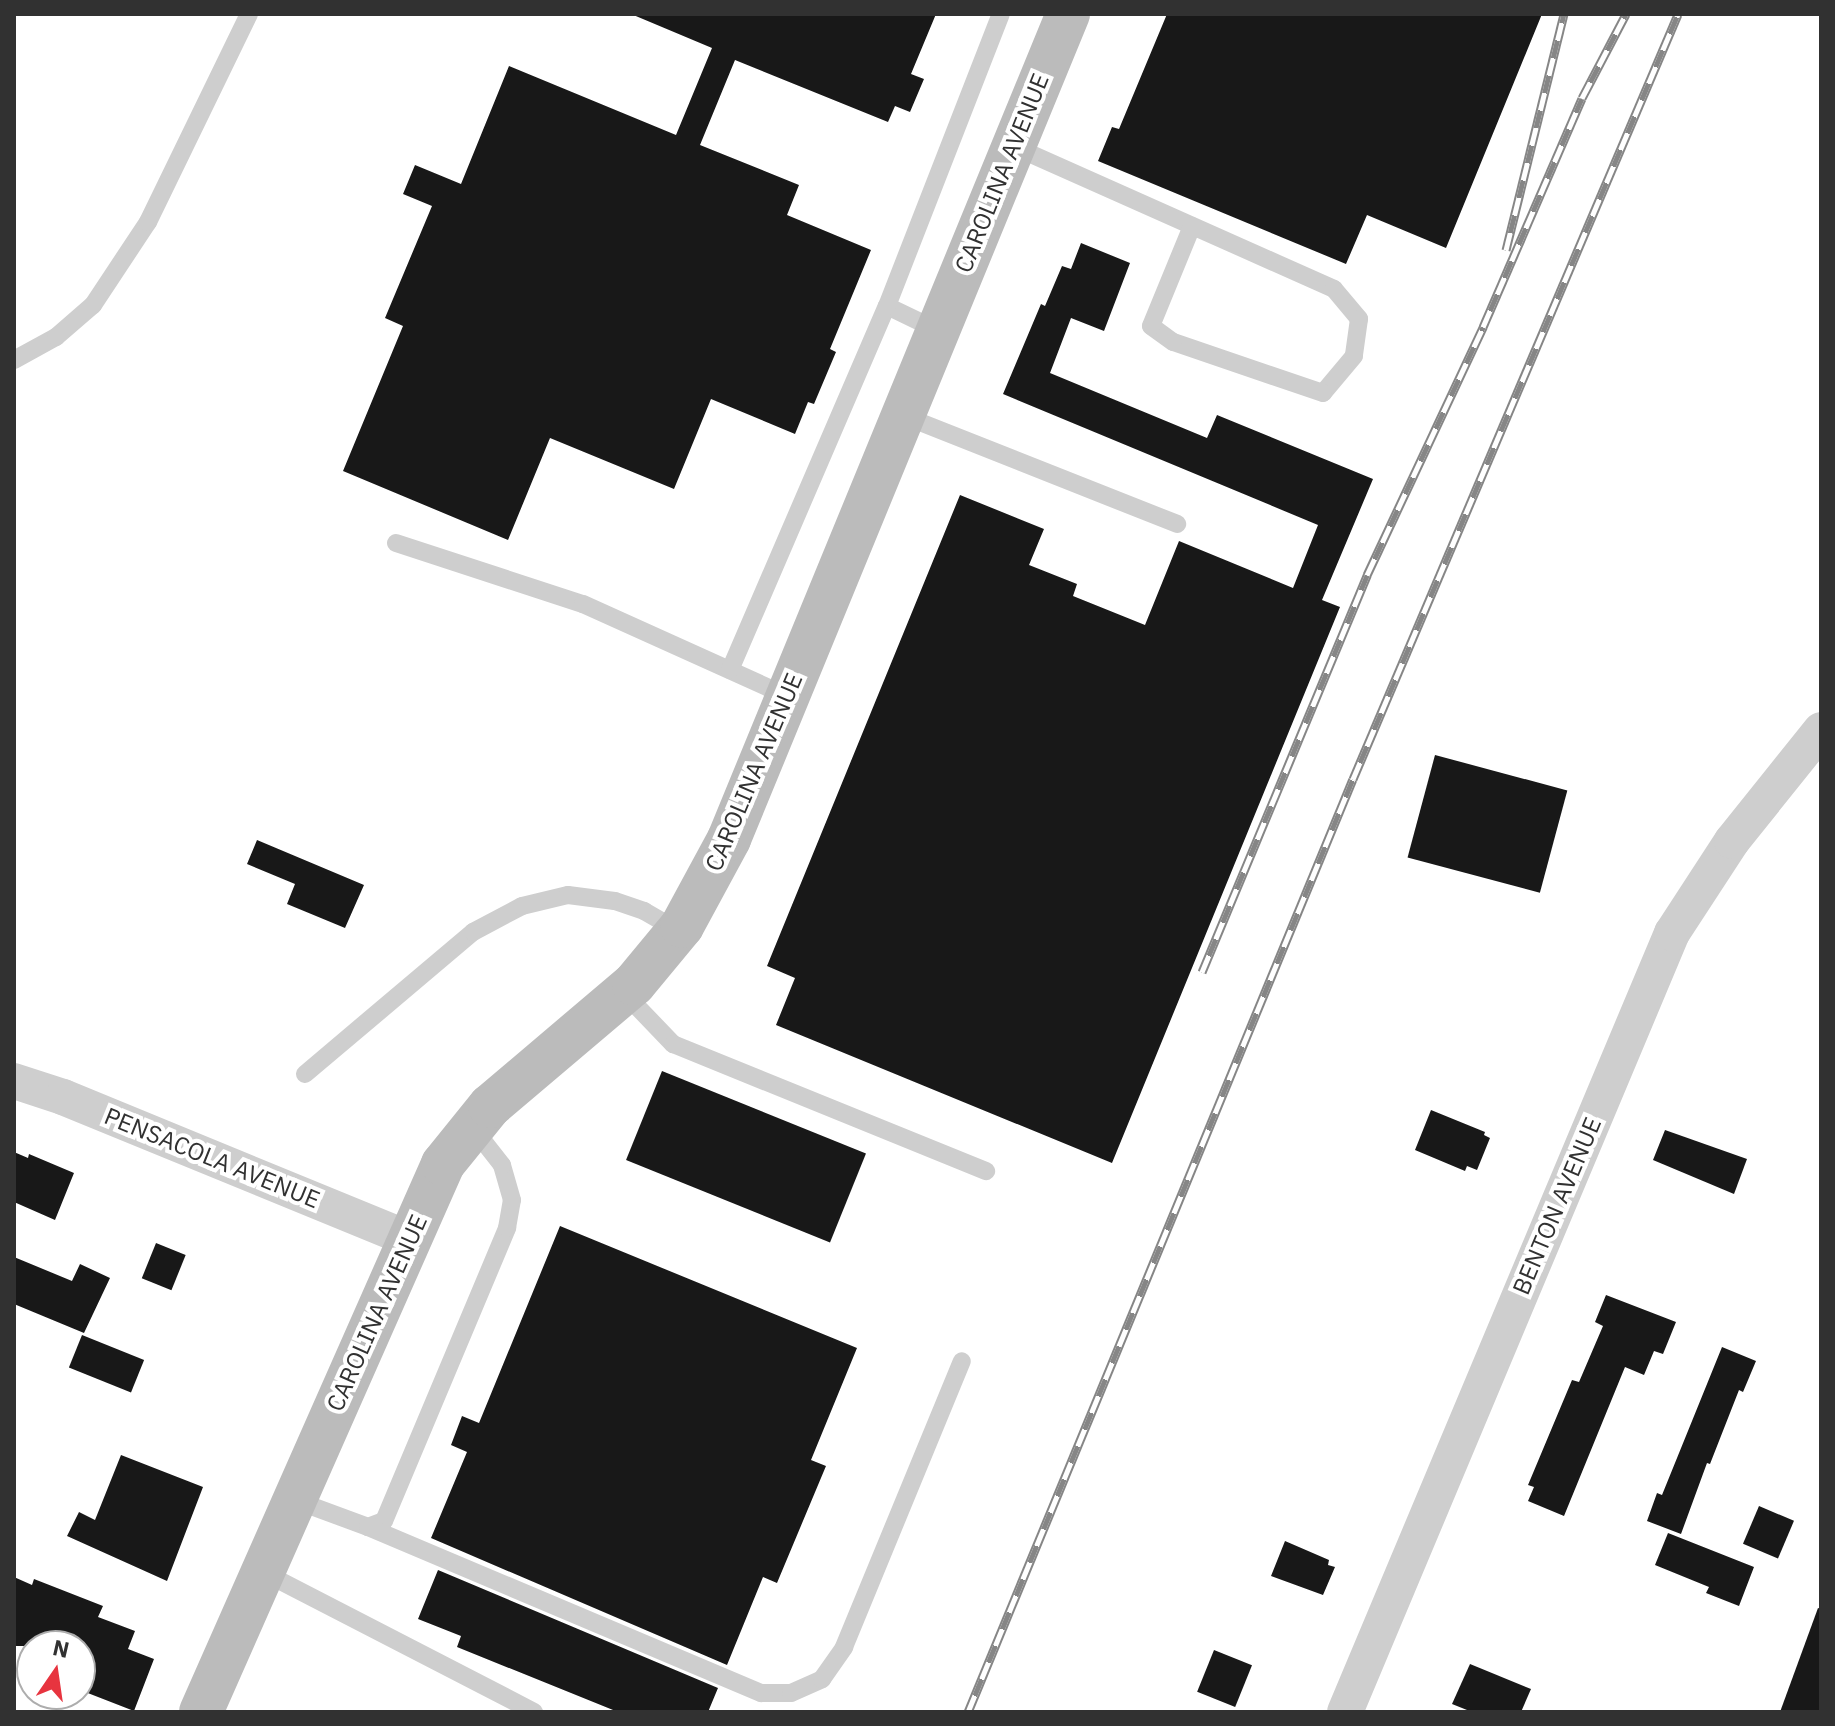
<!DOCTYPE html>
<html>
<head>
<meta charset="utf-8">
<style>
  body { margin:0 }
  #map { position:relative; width:1835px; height:1726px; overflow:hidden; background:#fff; font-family:"IBM Plex Sans",sans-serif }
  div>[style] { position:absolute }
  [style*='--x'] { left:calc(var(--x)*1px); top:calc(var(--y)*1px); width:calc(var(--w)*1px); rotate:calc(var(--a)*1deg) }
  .building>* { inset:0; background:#181818; transform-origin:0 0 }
  .lane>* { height:18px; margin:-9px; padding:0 9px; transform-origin:9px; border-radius:9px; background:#cecece }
  .street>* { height:36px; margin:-18px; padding:0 18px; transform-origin:18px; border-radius:18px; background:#cecece }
  .secondary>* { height:44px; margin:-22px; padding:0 22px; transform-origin:22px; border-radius:22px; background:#bbb }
  .rail>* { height:9px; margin-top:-4.5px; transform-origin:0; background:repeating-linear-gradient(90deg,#fff 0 18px,#868686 0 36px); box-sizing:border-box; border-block:2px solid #868686 }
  span { translate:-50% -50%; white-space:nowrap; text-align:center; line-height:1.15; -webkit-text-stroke:8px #fff; paint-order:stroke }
  .street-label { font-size:24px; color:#313131 }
  .frame { position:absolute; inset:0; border:16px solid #313131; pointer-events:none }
  .north { position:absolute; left:16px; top:1630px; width:80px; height:80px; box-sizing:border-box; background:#fff; border:2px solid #adadad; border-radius:50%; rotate:13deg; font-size:22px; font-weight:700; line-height:32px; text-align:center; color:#313131 }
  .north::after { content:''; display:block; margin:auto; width:28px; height:36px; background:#e7343f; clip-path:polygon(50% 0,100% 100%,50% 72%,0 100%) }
</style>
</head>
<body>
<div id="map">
  <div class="building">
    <i style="clip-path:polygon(631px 14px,936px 14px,911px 74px,924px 79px,910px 112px,895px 106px,888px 122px,735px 60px,700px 145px,799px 185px,787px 215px,871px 250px,830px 349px,836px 352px,814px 404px,808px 402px,795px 434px,711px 399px,674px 489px,550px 438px,508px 540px,343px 471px,403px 326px,385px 318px,432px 206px,403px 194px,415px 165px,461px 184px,509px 66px,676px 135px,712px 48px)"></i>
    <i style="clip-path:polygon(1167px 14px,1542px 14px,1446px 248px,1367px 215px,1346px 264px,1098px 161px,1112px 127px,1119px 129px)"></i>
    <i style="clip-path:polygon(1081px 243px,1130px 263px,1104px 331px,1071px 318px,1050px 373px,1207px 438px,1217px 415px,1373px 479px,1322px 600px,1340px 607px,1112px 1163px,776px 1025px,795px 978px,767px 966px,960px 495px,1044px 529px,1029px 565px,1077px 584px,1073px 596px,1145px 625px,1179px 541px,1293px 588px,1318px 525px,1003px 394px,1041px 304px,1045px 306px,1062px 266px,1071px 269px)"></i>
    <i style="left:1435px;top:755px;width:137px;height:106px;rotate:15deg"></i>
    <i style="clip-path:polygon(257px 840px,364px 885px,345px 928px,287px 904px,295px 884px,247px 864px)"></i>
    <i style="left:662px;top:1071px;width:220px;height:96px;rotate:22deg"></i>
    <i style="clip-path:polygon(1431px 1110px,1485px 1132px,1484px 1135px,1490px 1138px,1477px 1170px,1467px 1166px,1465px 1171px,1415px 1150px)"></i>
    <i style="clip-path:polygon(1665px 1130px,1747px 1159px,1734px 1194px,1653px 1160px)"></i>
    <i style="clip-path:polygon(14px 1152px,28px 1158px,29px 1154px,74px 1173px,55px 1220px,14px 1202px)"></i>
    <i style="clip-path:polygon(560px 1226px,857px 1348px,811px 1460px,826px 1466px,777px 1583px,763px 1577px,727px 1665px,431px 1538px,467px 1452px,451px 1445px,462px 1416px,479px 1423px)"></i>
    <i style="left:156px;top:1243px;width:32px;height:38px;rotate:22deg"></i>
    <i style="clip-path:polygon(14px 1257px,72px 1281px,80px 1264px,110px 1278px,84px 1333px,14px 1304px)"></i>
    <i style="clip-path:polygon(1606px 1295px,1676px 1322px,1663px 1354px,1654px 1351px,1644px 1375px,1625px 1367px,1564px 1516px,1528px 1501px,1534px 1487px,1528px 1485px,1572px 1380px,1579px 1382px,1603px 1326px,1595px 1322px)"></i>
    <i style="left:82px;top:1335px;width:67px;height:35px;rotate:22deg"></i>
    <i style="clip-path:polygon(1722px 1347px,1756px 1361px,1743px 1392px,1739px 1390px,1710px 1464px,1707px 1463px,1681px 1534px,1647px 1521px,1657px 1493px,1662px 1495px)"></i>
    <i style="clip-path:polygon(121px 1455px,203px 1487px,167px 1581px,67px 1536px,79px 1512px,95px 1520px)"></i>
    <i style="left:1759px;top:1506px;width:38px;height:41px;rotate:23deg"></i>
    <i style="clip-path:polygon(1668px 1533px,1754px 1567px,1739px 1606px,1706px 1593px,1709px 1587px,1655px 1565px)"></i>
    <i style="clip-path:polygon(1285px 1541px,1329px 1560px,1328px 1565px,1335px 1567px,1323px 1595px,1271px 1576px)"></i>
    <i style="clip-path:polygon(438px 1570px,718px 1688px,708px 1712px,618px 1712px,457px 1647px,461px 1636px,418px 1619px)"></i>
    <i style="clip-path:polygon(14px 1577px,32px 1585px,34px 1579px,103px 1606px,98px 1617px,135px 1631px,128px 1649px,154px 1659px,134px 1711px,80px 1690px,80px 1646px,14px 1646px)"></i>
    <i style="clip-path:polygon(1818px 1608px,1821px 1609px,1821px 1712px,1780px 1712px)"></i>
    <i style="left:1214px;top:1650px;width:41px;height:45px;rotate:22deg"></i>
    <i style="clip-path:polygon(1470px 1664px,1531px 1689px,1521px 1712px,1472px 1712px,1452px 1704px)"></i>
  </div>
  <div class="lane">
    <i style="--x:1013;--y:146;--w:351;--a:24"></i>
    <i style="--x:1334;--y:289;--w:39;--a:50"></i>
    <i style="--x:1359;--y:319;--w:37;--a:98"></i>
    <i style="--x:1354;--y:356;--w:48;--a:130"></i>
    <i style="--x:1323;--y:393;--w:158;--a:-161.2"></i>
    <i style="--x:1173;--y:342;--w:27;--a:-144"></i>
    <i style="--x:1151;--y:326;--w:108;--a:-67.7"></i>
    <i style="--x:887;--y:306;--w:55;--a:25.6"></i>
    <i style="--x:14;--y:360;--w:48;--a:-28.7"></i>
    <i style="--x:56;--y:337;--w:49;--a:-40.9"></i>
    <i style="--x:93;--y:305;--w:100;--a:-56.5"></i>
    <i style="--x:148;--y:222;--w:231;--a:-64.1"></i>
    <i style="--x:902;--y:415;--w:296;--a:21.6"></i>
    <i style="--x:396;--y:543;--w:197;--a:18.1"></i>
    <i style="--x:583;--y:604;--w:224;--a:24.3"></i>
    <i style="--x:730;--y:670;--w:396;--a:-66.7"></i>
    <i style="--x:887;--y:306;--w:313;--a:-68.7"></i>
    <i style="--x:624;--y:993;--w:71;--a:46.1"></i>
    <i style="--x:673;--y:1044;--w:338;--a:22.1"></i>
    <i style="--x:305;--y:1074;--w:220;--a:-40.2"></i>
    <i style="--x:473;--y:932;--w:55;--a:-28"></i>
    <i style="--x:522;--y:906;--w:47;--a:-13.4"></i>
    <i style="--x:568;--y:895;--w:47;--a:7.3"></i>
    <i style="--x:615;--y:901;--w:31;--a:19"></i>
    <i style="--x:644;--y:911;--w:39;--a:30"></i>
    <i style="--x:295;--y:1500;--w:78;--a:20.3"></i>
    <i style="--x:368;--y:1527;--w:17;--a:-21"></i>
    <i style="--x:384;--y:1521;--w:318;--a:-67.2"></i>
    <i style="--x:507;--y:1228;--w:28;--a:-80"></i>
    <i style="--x:512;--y:1200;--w:36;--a:-106"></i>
    <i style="--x:502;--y:1165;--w:47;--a:-128.1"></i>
    <i style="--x:368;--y:1527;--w:427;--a:22.9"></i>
    <i style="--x:761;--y:1693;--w:30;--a:0"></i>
    <i style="--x:791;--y:1693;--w:34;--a:-24"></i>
    <i style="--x:822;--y:1679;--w:39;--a:-55"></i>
    <i style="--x:844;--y:1647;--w:309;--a:-67.6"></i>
    <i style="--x:263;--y:1572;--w:305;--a:27.3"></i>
  </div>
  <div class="street">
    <i style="--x:14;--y:1081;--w:52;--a:18.1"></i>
    <i style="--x:63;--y:1097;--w:374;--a:22.3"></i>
    <i style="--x:1345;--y:1712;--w:845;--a:-67.23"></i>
    <i style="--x:1672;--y:933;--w:110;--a:-56.9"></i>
    <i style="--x:1732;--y:841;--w:142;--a:-51.3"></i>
  </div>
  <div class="secondary">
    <i style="--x:201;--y:1712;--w:599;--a:-66.17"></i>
    <i style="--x:443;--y:1164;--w:75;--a:-51"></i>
    <i style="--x:490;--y:1106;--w:189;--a:-40.3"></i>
    <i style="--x:634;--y:984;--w:75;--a:-50.4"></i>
    <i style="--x:682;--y:926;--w:99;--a:-61.6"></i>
    <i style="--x:729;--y:839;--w:892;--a:-67.66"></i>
  </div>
  <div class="rail">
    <i style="--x:1506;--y:250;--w:243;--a:-76.2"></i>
    <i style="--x:1202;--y:972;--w:430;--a:-67.4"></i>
    <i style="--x:1367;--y:575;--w:274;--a:-64.9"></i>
    <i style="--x:1483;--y:327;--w:249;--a:-66.6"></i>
    <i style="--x:1582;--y:98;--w:95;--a:-62.4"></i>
    <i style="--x:968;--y:1712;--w:1009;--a:-67.58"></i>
    <i style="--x:1353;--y:779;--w:831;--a:-66.98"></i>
  </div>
  <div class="street-label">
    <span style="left:1002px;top:173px;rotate:-68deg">CAROLINA AVENUE</span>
    <span style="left:754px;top:772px;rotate:-67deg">CAROLINA AVENUE</span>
    <span style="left:212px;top:1158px;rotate:22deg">PENSACOLA AVENUE</span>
    <span style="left:1557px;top:1206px;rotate:-67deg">BENTON AVENUE</span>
    <span style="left:377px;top:1313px;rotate:-66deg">CAROLINA AVENUE</span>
  </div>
  <div class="frame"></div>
  <div class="north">N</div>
</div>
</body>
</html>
